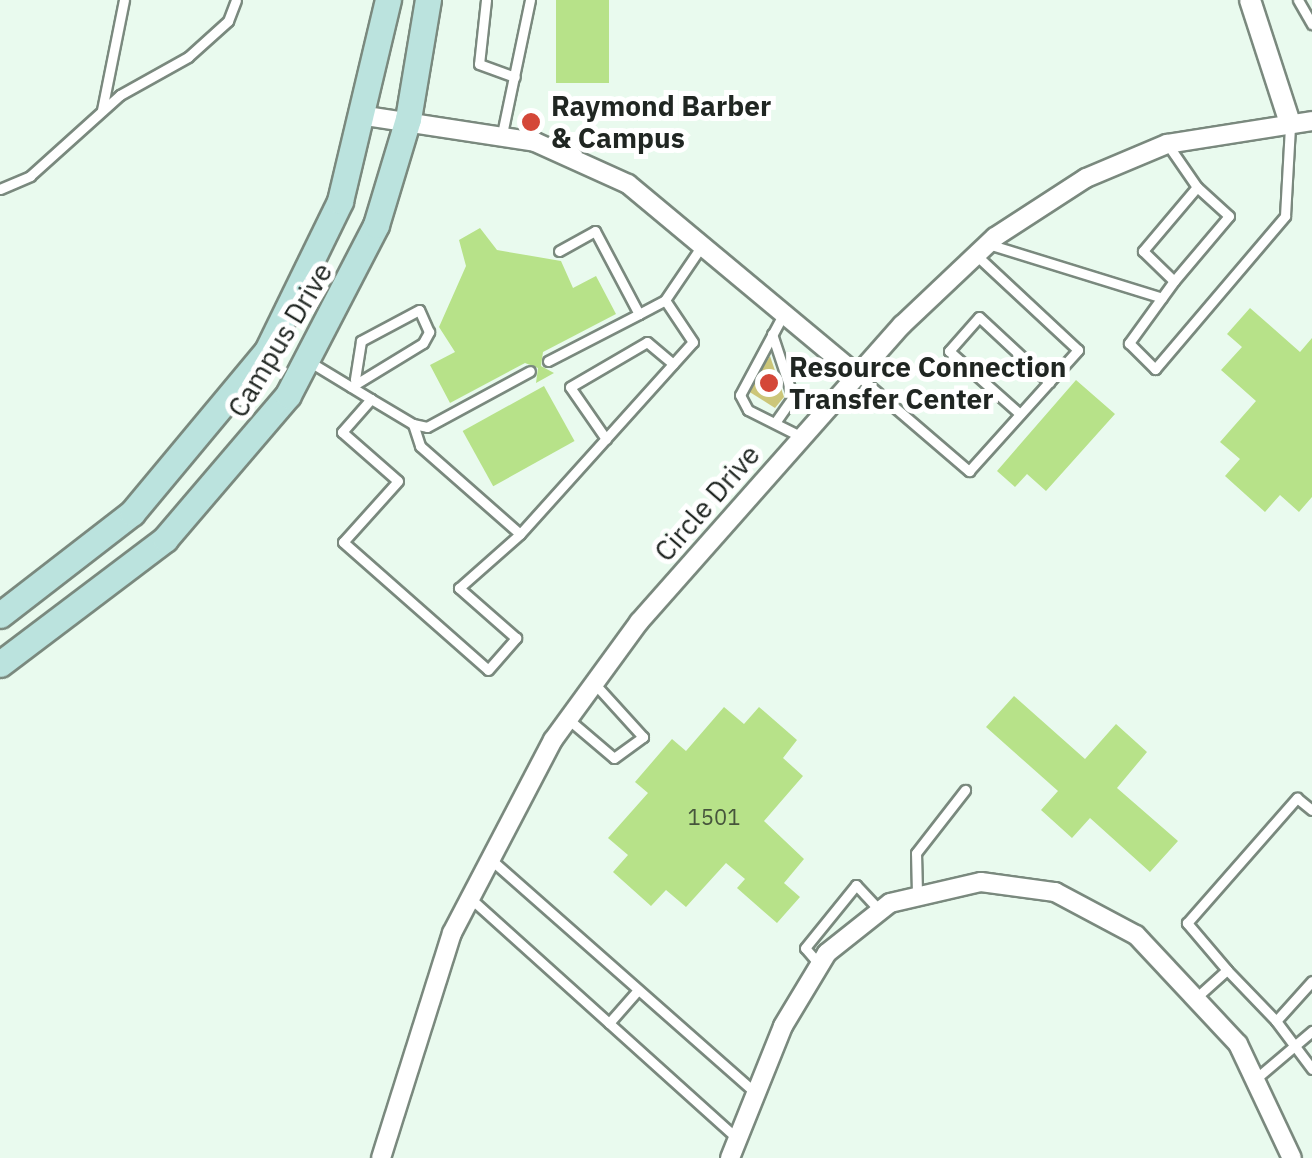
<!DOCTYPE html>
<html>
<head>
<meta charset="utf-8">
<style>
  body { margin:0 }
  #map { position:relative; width:1312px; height:1158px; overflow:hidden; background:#e9faee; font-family:"IBM Plex Sans",sans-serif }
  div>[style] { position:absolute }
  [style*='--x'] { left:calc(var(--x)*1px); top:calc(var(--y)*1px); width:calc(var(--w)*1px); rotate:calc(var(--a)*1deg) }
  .green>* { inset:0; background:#ccc679 }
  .building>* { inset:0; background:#b7e289; transform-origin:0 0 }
  .roads { filter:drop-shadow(2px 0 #7a897e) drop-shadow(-2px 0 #7a897e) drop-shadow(0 2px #7a897e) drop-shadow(0 -2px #7a897e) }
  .service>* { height:9px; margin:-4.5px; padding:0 4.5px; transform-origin:4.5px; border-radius:4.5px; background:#fff }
  .minor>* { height:18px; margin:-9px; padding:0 9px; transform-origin:9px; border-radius:9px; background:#fff }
  .tertiary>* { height:20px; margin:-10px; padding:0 10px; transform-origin:10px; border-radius:10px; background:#fff }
  .secondary>* { height:25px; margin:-12.5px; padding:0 12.5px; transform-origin:12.5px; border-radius:12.5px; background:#bbe3de }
  .dots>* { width:28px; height:28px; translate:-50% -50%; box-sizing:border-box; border:5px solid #fff; border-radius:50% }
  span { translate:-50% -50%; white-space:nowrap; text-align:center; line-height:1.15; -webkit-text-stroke:10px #fff; paint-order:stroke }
  .number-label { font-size:22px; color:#46553c }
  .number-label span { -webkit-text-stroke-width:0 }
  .poi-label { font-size:28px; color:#202622; font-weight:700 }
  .left { translate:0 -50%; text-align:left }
  .street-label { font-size:28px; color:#202622 }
</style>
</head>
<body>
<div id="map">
  <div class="green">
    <i style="clip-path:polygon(770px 356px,784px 397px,775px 408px,748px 391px)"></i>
  </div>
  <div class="building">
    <i style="left:556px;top:0;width:53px;height:83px"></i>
    <i style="clip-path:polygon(480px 228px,497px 250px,561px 261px,573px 288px,596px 276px,616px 314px,543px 352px,541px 366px,554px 373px,536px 383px,538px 368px,525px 363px,450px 403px,430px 365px,455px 352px,439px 327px,466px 266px,459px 240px)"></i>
    <i style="clip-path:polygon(1250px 308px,1300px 352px,1312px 338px,1312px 497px,1299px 512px,1280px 495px,1265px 512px,1225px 476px,1240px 459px,1220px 442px,1256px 401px,1221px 370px,1242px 347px,1227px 334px)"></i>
    <i style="clip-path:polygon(1076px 380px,1115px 414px,1046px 491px,1027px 474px,1015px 487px,997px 471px)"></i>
    <i style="left:544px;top:386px;width:63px;height:93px;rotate:61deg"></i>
    <i style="clip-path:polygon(1014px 696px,1085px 759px,1116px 724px,1147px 752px,1117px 788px,1178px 841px,1150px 872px,1090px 818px,1072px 838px,1041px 810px,1058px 791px,986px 727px)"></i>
    <i style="clip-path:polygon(724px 707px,744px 724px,759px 707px,797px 740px,783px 758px,803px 776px,764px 821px,804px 859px,784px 883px,800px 897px,777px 923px,737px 888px,745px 879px,726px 863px,686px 907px,666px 890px,651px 906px,613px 872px,628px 855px,608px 838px,648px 793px,635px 782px,672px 739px,686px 751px)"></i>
  </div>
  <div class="roads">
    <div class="service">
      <i style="--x:486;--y:0;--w:64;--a:96.2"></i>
      <i style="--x:479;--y:64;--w:38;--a:20"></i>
      <i style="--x:1298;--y:0;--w:28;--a:60"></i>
      <i style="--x:102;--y:110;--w:112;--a:-78.7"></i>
      <i style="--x:502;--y:134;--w:137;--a:-78.2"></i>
      <i style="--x:1168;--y:145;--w:51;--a:55.4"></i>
      <i style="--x:1197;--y:187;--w:84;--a:130.2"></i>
      <i style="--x:1143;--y:251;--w:43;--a:44.1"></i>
      <i style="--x:1174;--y:281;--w:77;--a:126"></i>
      <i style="--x:1129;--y:343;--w:37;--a:45"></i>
      <i style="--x:1155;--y:369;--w:201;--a:-49.6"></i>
      <i style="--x:1285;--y:216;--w:90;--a:-86.8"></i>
      <i style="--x:0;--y:189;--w:33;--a:-23"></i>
      <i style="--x:30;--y:176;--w:121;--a:-42"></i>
      <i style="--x:120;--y:95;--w:78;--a:-29.2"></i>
      <i style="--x:188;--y:57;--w:54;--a:-42"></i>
      <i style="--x:228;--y:21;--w:22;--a:-69"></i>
      <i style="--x:988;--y:244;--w:182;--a:17.2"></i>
      <i style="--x:559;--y:251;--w:41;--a:-29.1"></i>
      <i style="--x:595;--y:231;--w:94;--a:62.1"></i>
      <i style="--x:639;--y:314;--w:30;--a:-28"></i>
      <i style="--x:665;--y:300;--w:64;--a:-55.8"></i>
      <i style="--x:1174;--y:281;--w:85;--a:-49.8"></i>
      <i style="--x:1229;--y:216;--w:43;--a:-137.8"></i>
      <i style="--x:784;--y:313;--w:93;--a:118.2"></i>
      <i style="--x:740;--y:395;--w:17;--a:62"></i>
      <i style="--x:748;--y:410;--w:60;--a:26.6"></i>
      <i style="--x:772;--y:334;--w:66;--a:71.6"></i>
      <i style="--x:793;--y:397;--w:28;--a:125"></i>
      <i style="--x:548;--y:361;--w:102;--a:-27.3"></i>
      <i style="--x:310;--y:362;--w:71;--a:31.2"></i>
      <i style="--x:371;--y:399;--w:44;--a:131.3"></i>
      <i style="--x:342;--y:432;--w:74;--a:41.2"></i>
      <i style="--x:398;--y:481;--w:82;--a:132"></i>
      <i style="--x:343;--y:542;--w:193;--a:41.4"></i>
      <i style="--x:488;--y:670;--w:43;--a:-48.8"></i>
      <i style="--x:516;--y:638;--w:76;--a:-138.7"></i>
      <i style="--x:459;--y:588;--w:81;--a:-41.5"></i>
      <i style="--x:520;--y:534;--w:258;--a:-48"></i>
      <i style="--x:693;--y:342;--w:50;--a:-123.7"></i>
      <i style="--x:857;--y:375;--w:148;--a:40.6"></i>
      <i style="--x:969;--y:471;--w:163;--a:-48"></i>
      <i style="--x:1078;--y:350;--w:141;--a:-137"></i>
      <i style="--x:351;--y:387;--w:84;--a:-31.4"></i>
      <i style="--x:423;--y:343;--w:13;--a:-61"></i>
      <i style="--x:429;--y:332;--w:24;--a:-114"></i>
      <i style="--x:419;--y:310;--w:66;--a:151.9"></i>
      <i style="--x:361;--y:341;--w:39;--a:99"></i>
      <i style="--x:371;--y:399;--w:49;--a:30.8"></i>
      <i style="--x:413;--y:424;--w:23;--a:72"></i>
      <i style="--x:420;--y:446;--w:133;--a:41.3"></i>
      <i style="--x:1020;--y:414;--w:95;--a:-138.4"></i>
      <i style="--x:949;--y:351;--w:45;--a:-48.6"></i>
      <i style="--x:979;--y:317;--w:96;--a:42.9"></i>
      <i style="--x:413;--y:424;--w:14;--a:12"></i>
      <i style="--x:427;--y:427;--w:117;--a:-28.5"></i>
      <i style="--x:606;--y:439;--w:63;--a:-124.7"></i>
      <i style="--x:570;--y:387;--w:89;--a:-30.3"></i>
      <i style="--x:647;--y:342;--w:34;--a:40"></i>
      <i style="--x:568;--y:719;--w:60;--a:40.3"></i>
      <i style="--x:614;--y:758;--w:36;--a:-36"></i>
      <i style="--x:643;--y:737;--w:73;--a:-132.2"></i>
      <i style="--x:488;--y:857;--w:357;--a:41.4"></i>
      <i style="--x:917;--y:893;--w:40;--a:-91.4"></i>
      <i style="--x:916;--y:853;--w:80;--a:-52.1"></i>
      <i style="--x:469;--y:897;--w:362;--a:42"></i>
      <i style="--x:819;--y:964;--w:21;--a:-131"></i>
      <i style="--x:805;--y:948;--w:81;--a:-51"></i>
      <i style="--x:856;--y:885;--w:34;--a:47"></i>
      <i style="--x:1227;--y:970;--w:62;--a:-130.4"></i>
      <i style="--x:1187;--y:923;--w:167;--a:-48.7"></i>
      <i style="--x:1297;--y:798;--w:19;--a:39"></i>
      <i style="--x:1198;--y:996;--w:39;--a:-42"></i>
      <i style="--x:1227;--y:970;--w:71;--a:46.1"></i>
      <i style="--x:1276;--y:1021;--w:54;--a:-48"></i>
      <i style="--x:1276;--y:1021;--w:60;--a:53.1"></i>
      <i style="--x:609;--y:1023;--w:44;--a:-48.7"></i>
      <i style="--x:1259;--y:1076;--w:70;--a:-40.3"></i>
    </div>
    <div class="minor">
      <i style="--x:366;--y:116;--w:171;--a:8.7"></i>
      <i style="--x:535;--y:142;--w:102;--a:24.3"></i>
      <i style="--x:628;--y:184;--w:298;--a:39.8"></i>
      <i style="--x:381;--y:1158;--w:236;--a:-72.5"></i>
      <i style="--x:452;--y:933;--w:218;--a:-62.4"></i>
      <i style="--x:553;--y:740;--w:146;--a:-53.9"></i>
      <i style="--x:639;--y:622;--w:397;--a:-48.5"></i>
      <i style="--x:902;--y:325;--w:128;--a:-43.4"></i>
      <i style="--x:995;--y:237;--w:108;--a:-33"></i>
      <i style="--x:1086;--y:178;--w:88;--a:-22.8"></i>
      <i style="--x:1167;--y:144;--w:147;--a:-9"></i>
      <i style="--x:730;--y:1158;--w:142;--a:-68.1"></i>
      <i style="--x:783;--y:1026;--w:85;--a:-58.9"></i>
      <i style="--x:827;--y:953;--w:80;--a:-38.4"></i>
      <i style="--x:890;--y:903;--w:93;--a:-13"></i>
      <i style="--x:981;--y:882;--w:75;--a:7.7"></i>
      <i style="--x:1055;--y:892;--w:92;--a:28"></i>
      <i style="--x:1136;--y:935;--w:149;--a:46.9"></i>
      <i style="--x:1238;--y:1044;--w:126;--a:64.7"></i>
    </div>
    <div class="tertiary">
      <i style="--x:1250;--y:0;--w:129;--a:72"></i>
    </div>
    <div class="secondary">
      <i style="--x:0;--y:615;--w:167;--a:-37.7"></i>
      <i style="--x:132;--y:513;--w:211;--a:-50.2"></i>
      <i style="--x:267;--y:351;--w:167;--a:-64"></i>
      <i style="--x:340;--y:201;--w:207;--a:-76.6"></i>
      <i style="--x:0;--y:664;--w:207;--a:-37.1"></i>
      <i style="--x:165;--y:539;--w:189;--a:-49.5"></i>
      <i style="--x:288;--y:395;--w:191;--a:-62.6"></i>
      <i style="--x:376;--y:225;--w:111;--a:-73.2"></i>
      <i style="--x:408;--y:119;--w:121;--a:-80.5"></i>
    </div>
  </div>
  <div class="dots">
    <i style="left:531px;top:122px;background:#d44738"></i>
    <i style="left:769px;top:383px;background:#d44738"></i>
  </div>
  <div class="number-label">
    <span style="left:714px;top:817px">1501</span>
  </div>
  <div class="poi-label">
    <span class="left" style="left:551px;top:122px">Raymond Barber<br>&amp; Campus</span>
    <span class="left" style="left:789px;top:383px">Resource Connection<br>Transfer Center</span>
  </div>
  <div class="street-label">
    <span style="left:280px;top:340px;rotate:-59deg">Campus Drive</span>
    <span style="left:707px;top:503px;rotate:-49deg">Circle Drive</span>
  </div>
</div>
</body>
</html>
